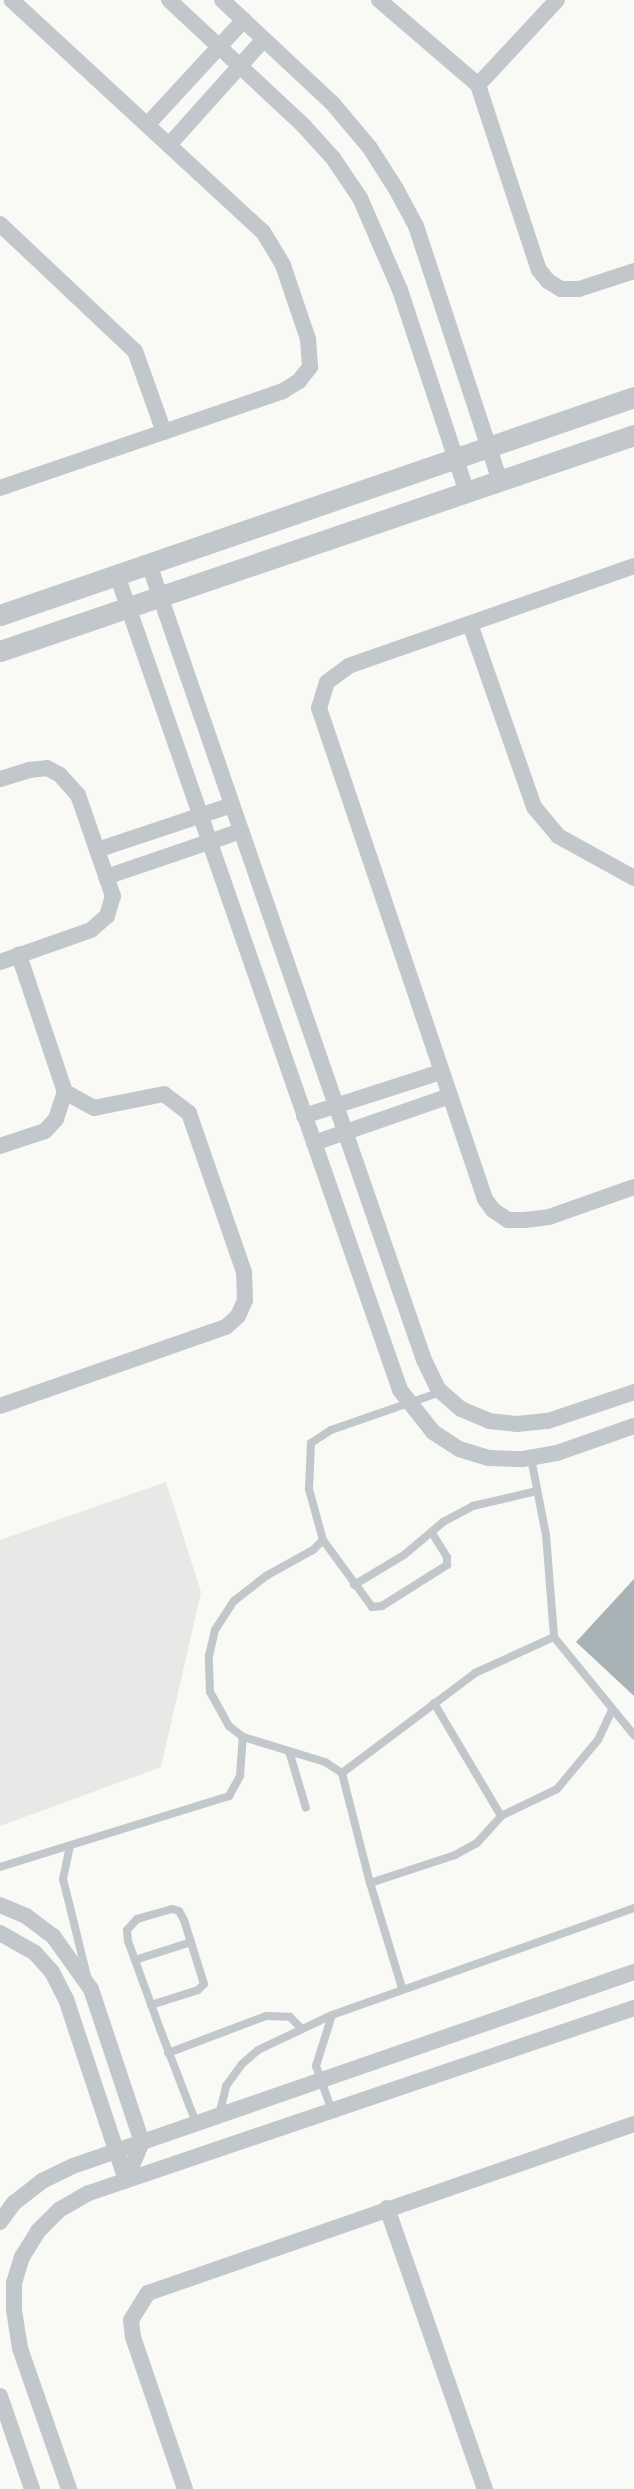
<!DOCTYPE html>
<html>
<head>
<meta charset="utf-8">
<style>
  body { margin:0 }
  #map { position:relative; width:634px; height:2489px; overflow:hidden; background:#f9f9f6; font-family:Montserrat,sans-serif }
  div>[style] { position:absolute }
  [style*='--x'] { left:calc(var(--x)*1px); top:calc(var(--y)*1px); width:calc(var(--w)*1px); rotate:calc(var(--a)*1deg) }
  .built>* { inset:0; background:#e7e9e7 }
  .building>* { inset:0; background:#a8b3b8 }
  .service>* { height:8px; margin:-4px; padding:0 4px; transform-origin:4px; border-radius:4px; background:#c2c7cb }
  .minor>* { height:16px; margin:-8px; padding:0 8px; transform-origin:8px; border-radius:8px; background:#c2c7cb }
  .tertiary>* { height:21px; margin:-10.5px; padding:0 10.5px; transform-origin:10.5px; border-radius:10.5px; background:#c2c7cb }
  span { translate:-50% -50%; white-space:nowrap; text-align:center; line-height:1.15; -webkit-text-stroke:6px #fff; paint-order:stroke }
</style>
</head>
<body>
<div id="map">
  <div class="built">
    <i style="clip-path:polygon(166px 1482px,201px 1592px,161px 1767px,0 1826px,0 1540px)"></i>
  </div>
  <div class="building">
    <i style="clip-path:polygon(634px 1579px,634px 1696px,576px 1642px)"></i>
  </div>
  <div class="service">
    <i style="--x:531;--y:1458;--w:78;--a:79"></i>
    <i style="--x:546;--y:1535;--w:102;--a:85.5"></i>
    <i style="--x:554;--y:1637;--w:127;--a:50.8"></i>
    <i style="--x:323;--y:1540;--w:83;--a:53.8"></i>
    <i style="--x:372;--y:1607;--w:10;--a:-6"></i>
    <i style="--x:382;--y:1606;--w:77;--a:-32.2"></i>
    <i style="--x:447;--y:1565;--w:8;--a:-90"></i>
    <i style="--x:447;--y:1557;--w:28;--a:-122"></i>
    <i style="--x:354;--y:1585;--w:58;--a:-31"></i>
    <i style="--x:404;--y:1555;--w:51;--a:-40.2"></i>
    <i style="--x:443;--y:1522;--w:34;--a:-28"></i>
    <i style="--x:473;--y:1506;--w:66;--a:-13.2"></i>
    <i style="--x:434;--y:1703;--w:131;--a:59.3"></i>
    <i style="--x:289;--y:1751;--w:59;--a:73.4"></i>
    <i style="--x:342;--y:1773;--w:166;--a:-36.9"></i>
    <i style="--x:475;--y:1673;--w:87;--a:-24.5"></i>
    <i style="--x:70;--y:1846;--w:34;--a:102"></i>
    <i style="--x:63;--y:1879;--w:100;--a:76.1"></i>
    <i style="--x:0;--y:1867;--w:240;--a:-17.2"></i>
    <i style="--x:229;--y:1796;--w:23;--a:-61"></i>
    <i style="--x:240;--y:1776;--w:39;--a:-86"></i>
    <i style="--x:370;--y:1883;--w:89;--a:-18.2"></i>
    <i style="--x:455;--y:1855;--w:25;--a:-29"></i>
    <i style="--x:477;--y:1843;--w:36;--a:-48"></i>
    <i style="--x:501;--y:1816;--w:62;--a:-25.7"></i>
    <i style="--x:557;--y:1789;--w:64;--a:-50.1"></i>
    <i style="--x:598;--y:1740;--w:33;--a:-65"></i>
    <i style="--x:135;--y:1960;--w:59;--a:-17.8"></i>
    <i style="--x:402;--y:1988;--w:110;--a:-106.9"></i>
    <i style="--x:370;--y:1883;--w:114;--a:-104.3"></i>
    <i style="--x:342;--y:1773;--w:20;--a:-147"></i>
    <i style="--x:325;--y:1762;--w:86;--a:-163"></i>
    <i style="--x:243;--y:1737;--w:18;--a:-142"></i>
    <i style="--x:229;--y:1726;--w:39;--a:-119"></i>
    <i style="--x:210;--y:1692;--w:36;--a:-92"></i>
    <i style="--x:209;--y:1656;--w:27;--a:-77"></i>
    <i style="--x:215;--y:1630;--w:35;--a:-57"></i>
    <i style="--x:234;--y:1601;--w:41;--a:-38"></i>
    <i style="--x:266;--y:1576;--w:54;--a:-29"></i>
    <i style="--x:313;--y:1550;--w:14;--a:-45"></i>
    <i style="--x:323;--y:1540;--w:53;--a:-105.4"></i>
    <i style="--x:309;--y:1489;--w:46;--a:-87.5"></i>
    <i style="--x:311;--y:1443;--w:24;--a:-33"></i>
    <i style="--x:331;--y:1430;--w:116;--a:-19.1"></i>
    <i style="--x:151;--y:2005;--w:49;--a:-17.7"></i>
    <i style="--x:198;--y:1990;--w:8;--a:-45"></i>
    <i style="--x:204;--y:1984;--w:67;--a:-107.4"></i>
    <i style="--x:184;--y:1920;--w:10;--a:-119"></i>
    <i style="--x:179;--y:1911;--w:7;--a:-164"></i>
    <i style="--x:172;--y:1909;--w:36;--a:164"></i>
    <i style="--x:137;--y:1919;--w:15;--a:132"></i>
    <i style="--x:127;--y:1930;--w:11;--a:85"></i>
    <i style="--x:128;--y:1941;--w:94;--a:70"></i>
    <i style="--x:160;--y:2029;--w:101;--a:69"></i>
    <i style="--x:168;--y:2053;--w:105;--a:-20.7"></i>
    <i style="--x:266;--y:2016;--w:24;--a:2"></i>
    <i style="--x:290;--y:2017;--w:16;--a:45"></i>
    <i style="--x:332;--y:2111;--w:48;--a:-109.6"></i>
    <i style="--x:316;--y:2066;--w:53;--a:-72.6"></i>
    <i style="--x:332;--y:2015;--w:320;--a:-19.5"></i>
    <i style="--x:219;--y:2115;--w:30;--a:-76"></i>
    <i style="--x:226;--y:2086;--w:27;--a:-54"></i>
    <i style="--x:242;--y:2064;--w:21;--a:-41"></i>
    <i style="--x:258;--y:2050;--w:82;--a:-25.3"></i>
  </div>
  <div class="minor">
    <i style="--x:169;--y:0;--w:183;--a:43"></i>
    <i style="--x:303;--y:125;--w:45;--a:47.7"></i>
    <i style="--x:333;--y:158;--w:48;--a:56"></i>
    <i style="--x:360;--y:198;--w:100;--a:66.5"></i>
    <i style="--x:400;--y:290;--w:213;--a:71.7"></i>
    <i style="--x:222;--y:0;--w:152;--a:43.1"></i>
    <i style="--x:333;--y:104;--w:57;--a:49.9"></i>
    <i style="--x:370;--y:148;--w:49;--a:57.6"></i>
    <i style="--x:396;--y:189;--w:42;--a:61.6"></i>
    <i style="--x:416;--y:226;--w:268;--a:71.8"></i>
    <i style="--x:379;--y:0;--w:130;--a:40.6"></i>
    <i style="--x:478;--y:85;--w:195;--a:71.8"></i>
    <i style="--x:539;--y:270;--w:14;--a:51"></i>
    <i style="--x:548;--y:281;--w:15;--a:32"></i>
    <i style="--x:561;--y:289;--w:18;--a:0"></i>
    <i style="--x:579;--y:289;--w:58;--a:-18.1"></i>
    <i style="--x:478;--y:85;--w:116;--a:-47.1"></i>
    <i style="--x:147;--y:125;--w:143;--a:-47.3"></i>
    <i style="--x:169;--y:145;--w:142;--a:-48.1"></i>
    <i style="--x:0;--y:224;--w:185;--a:43.3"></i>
    <i style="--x:135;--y:351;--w:86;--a:70.3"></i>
    <i style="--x:0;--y:488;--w:299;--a:-18.9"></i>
    <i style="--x:283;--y:391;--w:19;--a:-32"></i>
    <i style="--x:299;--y:381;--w:18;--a:-52"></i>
    <i style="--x:310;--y:367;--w:28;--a:-94"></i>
    <i style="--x:308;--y:339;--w:78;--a:-108.7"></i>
    <i style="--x:283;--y:265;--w:39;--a:-121"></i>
    <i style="--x:263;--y:232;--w:342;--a:-137.3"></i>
    <i style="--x:149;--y:564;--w:842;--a:70.94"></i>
    <i style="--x:424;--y:1360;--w:32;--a:64"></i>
    <i style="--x:438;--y:1389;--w:30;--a:41"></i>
    <i style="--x:461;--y:1409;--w:30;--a:23"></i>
    <i style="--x:489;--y:1421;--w:28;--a:6"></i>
    <i style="--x:517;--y:1424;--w:31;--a:-6"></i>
    <i style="--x:548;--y:1421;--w:91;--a:-18.6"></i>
    <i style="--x:634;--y:566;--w:302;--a:160.7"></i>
    <i style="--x:349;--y:666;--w:27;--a:144"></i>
    <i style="--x:327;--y:682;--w:27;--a:107"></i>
    <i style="--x:319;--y:708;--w:518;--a:71.32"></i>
    <i style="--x:485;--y:1199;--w:14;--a:54"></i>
    <i style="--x:493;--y:1210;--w:18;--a:34"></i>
    <i style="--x:508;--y:1220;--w:17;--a:0"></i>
    <i style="--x:525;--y:1220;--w:24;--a:-7"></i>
    <i style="--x:549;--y:1217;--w:90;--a:-19.4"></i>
    <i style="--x:117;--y:575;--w:863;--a:70.85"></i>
    <i style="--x:400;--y:1390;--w:53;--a:51.8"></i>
    <i style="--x:433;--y:1432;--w:31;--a:33"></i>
    <i style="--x:459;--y:1449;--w:30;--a:17"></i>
    <i style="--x:488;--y:1458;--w:35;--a:2"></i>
    <i style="--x:523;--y:1459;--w:35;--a:-10"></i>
    <i style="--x:557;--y:1453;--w:82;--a:-19.3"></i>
    <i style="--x:470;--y:624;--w:194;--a:70.7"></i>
    <i style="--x:534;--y:807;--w:38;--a:50"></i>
    <i style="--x:558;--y:836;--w:87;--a:28.9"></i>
    <i style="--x:0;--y:779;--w:30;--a:-17"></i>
    <i style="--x:29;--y:770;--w:18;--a:-6"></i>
    <i style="--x:47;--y:768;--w:15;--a:28"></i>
    <i style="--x:60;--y:775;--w:27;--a:48"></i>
    <i style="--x:78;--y:795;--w:107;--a:70.9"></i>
    <i style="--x:113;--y:896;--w:21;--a:107"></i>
    <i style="--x:107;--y:916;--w:21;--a:139"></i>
    <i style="--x:91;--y:930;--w:96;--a:160.6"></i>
    <i style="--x:97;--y:850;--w:142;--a:-18.4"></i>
    <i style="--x:106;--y:877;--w:143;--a:-18.8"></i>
    <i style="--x:304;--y:1116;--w:144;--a:-17.8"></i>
    <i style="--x:314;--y:1143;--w:144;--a:-19.1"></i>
    <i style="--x:0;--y:1146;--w:47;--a:-18.4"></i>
    <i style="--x:45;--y:1131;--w:16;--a:-47"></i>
    <i style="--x:56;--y:1119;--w:28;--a:-72"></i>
    <i style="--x:0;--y:1406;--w:239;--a:-19.3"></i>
    <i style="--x:226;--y:1327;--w:16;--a:-43"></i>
    <i style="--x:238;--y:1316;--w:17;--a:-66"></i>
    <i style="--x:245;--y:1300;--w:28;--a:-92"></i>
    <i style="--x:244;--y:1272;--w:168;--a:-109.1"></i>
    <i style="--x:189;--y:1113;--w:31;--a:-143"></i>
    <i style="--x:164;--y:1094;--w:71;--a:168.7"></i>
    <i style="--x:94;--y:1108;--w:33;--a:-151"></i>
    <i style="--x:65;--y:1092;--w:145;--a:-108.6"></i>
    <i style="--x:0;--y:1905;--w:28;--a:23"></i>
    <i style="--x:26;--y:1916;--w:34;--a:37"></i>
    <i style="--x:53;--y:1936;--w:65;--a:54.4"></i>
    <i style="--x:91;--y:1989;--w:161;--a:71.6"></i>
    <i style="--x:142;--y:2142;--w:41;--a:112.8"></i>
    <i style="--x:0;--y:1933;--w:40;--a:29.7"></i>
    <i style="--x:35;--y:1953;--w:25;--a:48"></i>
    <i style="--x:52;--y:1972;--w:30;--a:63"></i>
    <i style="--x:66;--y:1999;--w:191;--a:71.7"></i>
    <i style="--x:387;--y:2208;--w:298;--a:70.8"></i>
    <i style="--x:0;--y:2222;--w:24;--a:-54"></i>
    <i style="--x:14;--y:2203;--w:36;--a:-38"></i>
    <i style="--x:42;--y:2181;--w:34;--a:-26"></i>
    <i style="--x:73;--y:2166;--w:594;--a:-19.08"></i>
    <i style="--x:0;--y:2396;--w:98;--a:71"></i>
    <i style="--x:69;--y:2489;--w:149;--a:-109.2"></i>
    <i style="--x:20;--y:2348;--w:39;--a:-99"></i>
    <i style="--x:14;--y:2309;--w:26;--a:-90"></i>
    <i style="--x:14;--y:2283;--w:27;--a:-73"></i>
    <i style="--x:22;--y:2257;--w:31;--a:-58"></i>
    <i style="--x:38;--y:2231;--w:30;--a:-45"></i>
    <i style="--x:59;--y:2210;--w:34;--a:-30"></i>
    <i style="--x:89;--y:2193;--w:576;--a:-18.75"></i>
    <i style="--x:185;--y:2489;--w:161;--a:-108.9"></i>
    <i style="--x:133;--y:2337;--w:17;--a:-97"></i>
    <i style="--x:131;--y:2320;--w:32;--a:-58"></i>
    <i style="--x:148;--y:2293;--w:515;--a:-19.17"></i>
  </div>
  <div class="tertiary">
    <i style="--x:0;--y:615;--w:670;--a:-18.98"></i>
    <i style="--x:0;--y:651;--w:670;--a:-18.81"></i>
  </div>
</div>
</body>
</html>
